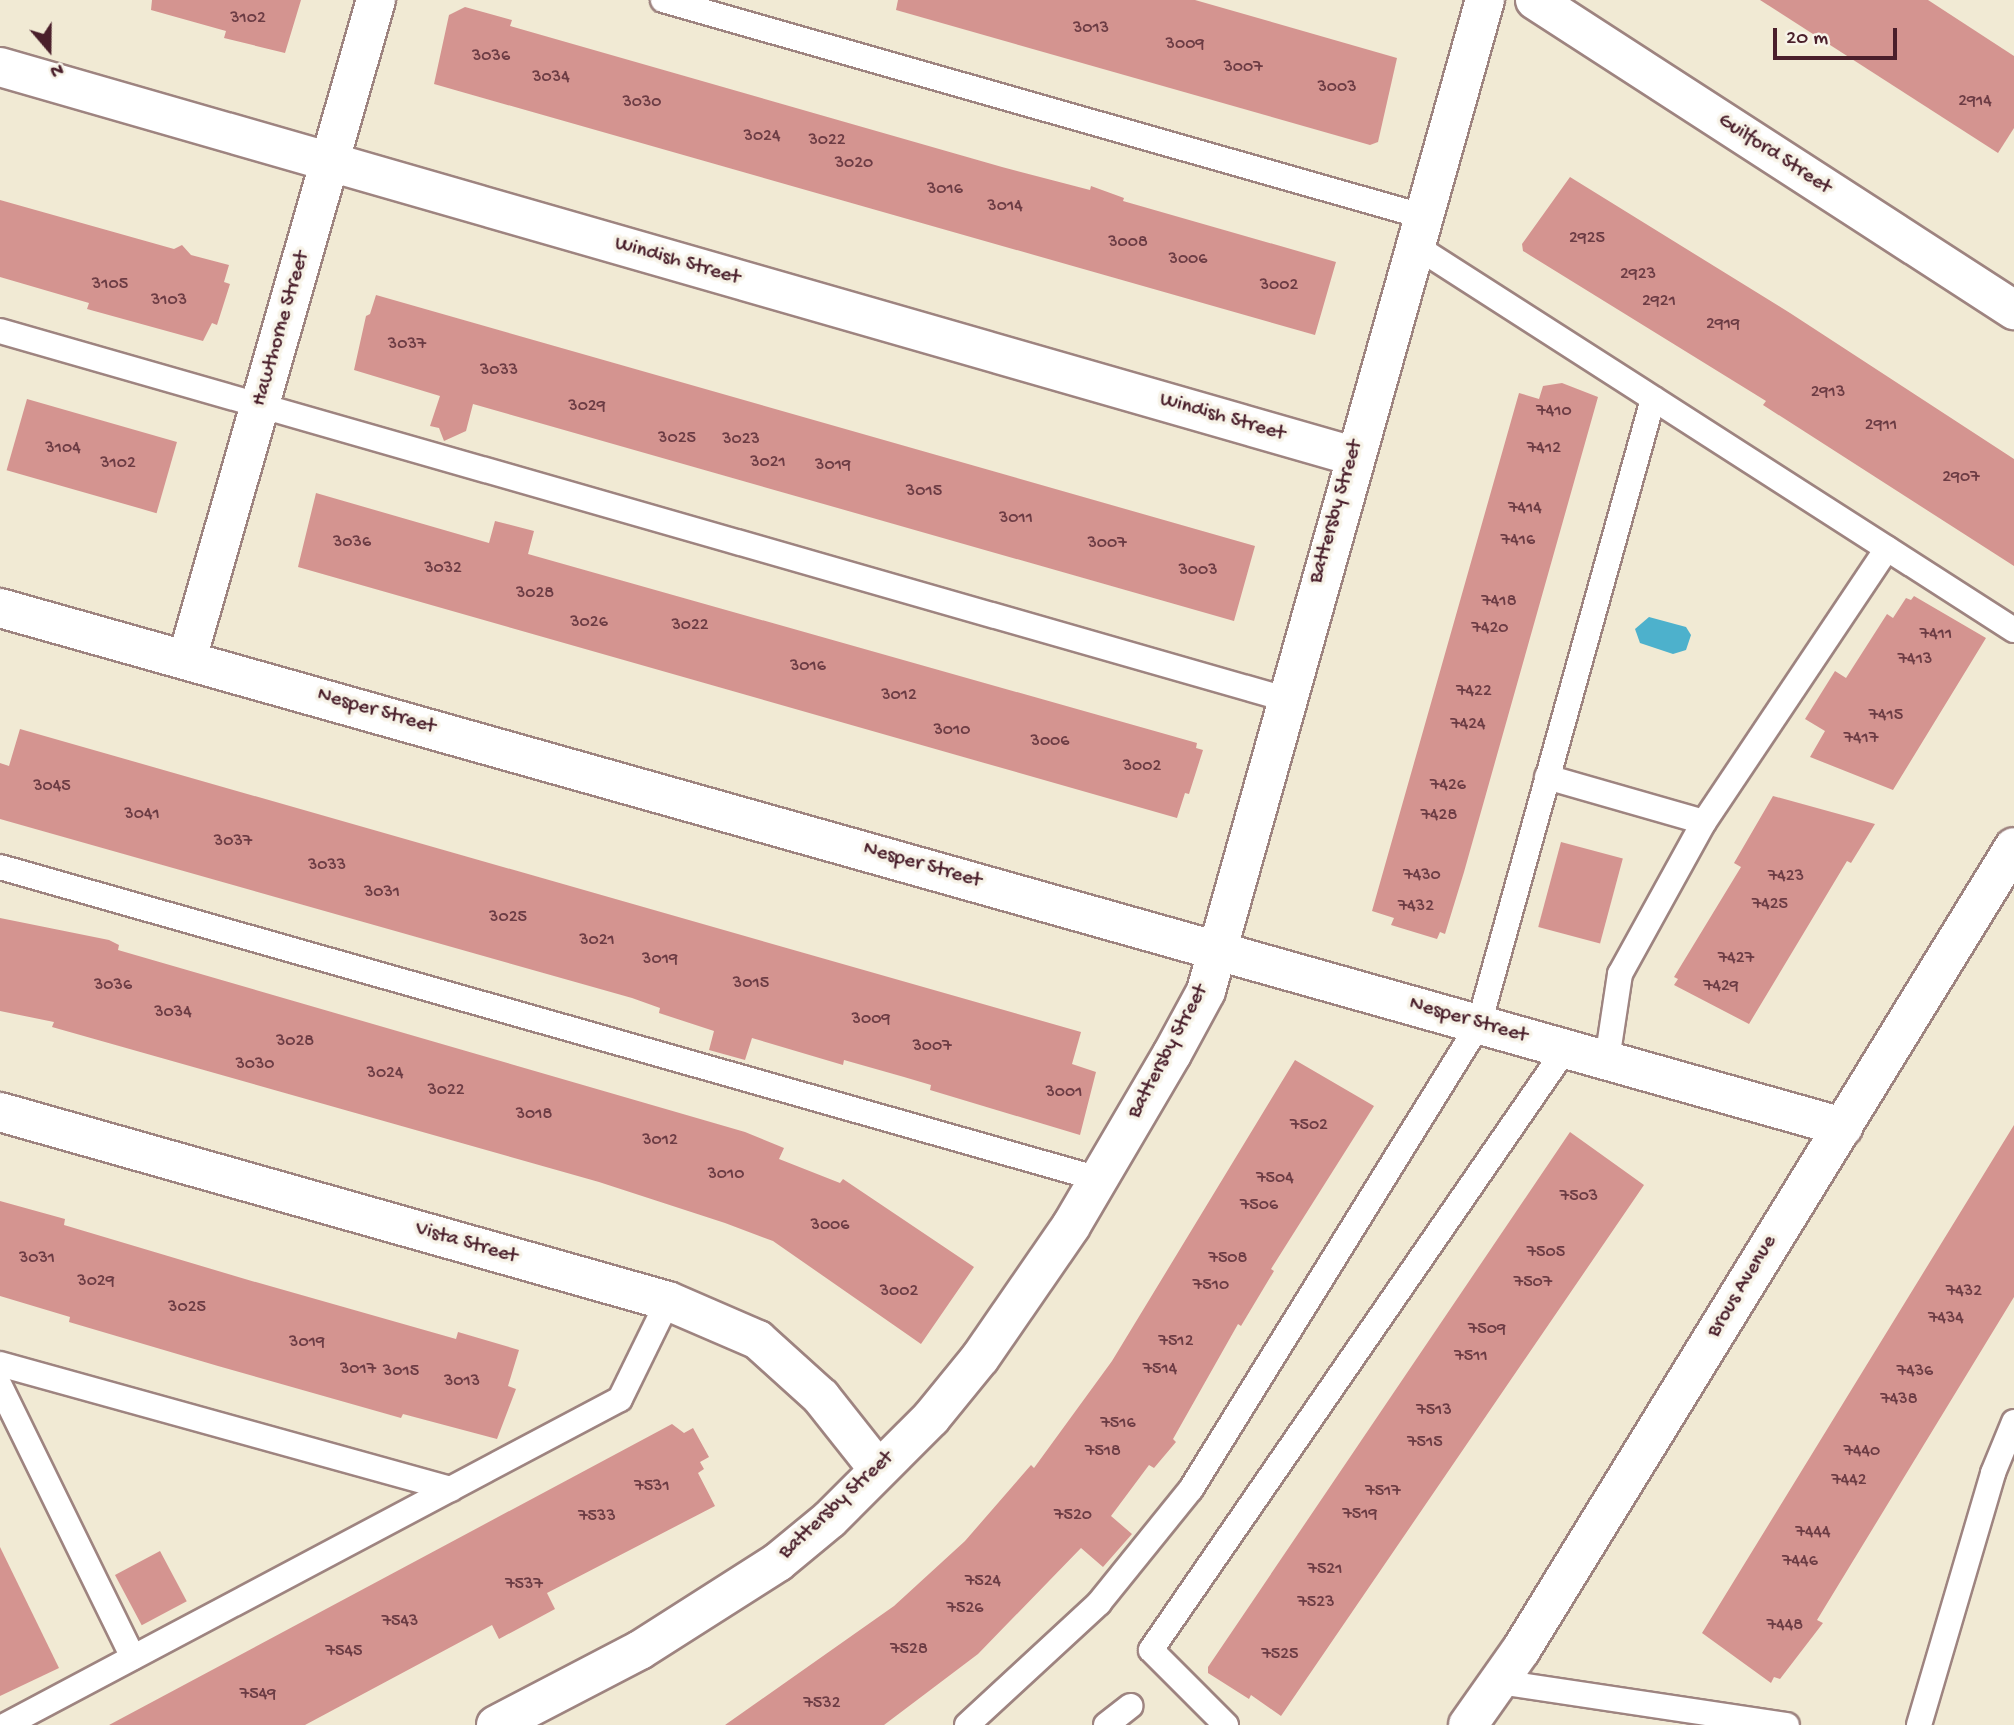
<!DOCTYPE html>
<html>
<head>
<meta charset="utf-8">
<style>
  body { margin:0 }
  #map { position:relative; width:2014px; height:1725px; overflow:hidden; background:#f1ead4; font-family:"Gochi Hand",sans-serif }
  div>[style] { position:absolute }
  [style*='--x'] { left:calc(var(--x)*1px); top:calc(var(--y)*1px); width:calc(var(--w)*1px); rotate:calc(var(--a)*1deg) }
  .water>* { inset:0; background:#4db1cc }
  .building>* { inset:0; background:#d49490; transform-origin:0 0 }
  .roads { filter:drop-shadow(2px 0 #9e8480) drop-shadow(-2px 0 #9e8480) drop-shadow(0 2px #9e8480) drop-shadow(0 -2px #9e8480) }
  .lane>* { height:24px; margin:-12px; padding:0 12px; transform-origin:12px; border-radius:12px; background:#fff }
  .street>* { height:38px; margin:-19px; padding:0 19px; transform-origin:19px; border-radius:19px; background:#fff }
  span { translate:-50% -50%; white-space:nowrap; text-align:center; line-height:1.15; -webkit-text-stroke:7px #f7f3e8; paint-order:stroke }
  .number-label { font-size:18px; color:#6c3c44 }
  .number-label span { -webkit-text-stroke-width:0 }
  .street-label { font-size:21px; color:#4a1f2b }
  .north { position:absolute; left:14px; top:14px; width:70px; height:70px; -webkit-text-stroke:5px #f7f3e8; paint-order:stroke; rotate:160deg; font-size:19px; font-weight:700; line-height:28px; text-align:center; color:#4a1f2b }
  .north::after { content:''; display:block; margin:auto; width:24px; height:32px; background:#4a1f2b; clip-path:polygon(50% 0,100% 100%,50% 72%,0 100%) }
  .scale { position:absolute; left:1773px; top:28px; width:124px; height:32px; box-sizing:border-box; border:4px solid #4a1f2b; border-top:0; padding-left:9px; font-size:21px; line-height:24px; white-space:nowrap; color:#4a1f2b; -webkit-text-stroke:5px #f7f3e8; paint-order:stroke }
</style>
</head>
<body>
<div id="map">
  <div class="water">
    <i style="clip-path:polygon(1649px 617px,1686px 627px,1691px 635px,1686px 650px,1673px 654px,1640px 643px,1635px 629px)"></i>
  </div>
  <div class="building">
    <i style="clip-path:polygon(152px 0,301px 0,285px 53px,224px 38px,226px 31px,151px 10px)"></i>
    <i style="clip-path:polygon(898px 0,1195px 0,1397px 58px,1378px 142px,1370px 145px,896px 10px)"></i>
    <i style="clip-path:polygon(1760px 0,1928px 0,2014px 56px,2014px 128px,1998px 153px)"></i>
    <i style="clip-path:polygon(465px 7px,512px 20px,510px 26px,1002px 167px,1090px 190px,1091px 186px,1124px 198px,1123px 201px,1336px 262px,1315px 335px,434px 84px,449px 15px)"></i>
    <i style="clip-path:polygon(1570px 177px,1790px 313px,2014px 459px,2014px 566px,1763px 405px,1766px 401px,1523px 251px,1522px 244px)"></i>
    <i style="clip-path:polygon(0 200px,174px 249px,182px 245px,191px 255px,229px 265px,224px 282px,230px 284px,217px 325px,212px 323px,203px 341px,87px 309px,89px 303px,0 277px)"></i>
    <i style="clip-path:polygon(376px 295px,1255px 546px,1234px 621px,473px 404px,466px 431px,444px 441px,439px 428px,430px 426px,440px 396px,354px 370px,366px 316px,370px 314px)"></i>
    <i style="clip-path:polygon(1562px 383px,1598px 397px,1464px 872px,1445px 934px,1440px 932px,1437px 939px,1391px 925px,1394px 918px,1372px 911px,1519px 393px,1539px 399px,1543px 386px)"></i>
    <i style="left:27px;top:399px;width:156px;height:74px;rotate:16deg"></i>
    <i style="clip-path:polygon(316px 493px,489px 543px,495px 521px,534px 531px,528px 554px,1197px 743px,1196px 748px,1203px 750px,1189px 794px,1185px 793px,1177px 818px,298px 567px)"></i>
    <i style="clip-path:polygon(1914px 596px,1986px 638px,1893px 790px,1810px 757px,1825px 731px,1805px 719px,1835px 671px,1846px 678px,1887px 614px,1893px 618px,1906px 598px,1911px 600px)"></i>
    <i style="clip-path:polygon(20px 729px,1081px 1032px,1072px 1064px,1096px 1072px,1080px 1135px,930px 1090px,931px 1085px,904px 1077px,844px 1060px,843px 1065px,752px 1038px,745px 1060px,709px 1050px,714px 1031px,659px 1013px,660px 1008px,632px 998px,0 819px,0 763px,9px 766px)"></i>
    <i style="clip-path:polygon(1773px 796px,1875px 824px,1851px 863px,1847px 861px,1749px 1024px,1674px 985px,1678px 979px,1674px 977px,1741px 867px,1734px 863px)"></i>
    <i style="left:1561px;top:842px;width:64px;height:88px;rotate:15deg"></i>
    <i style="clip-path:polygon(0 918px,109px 940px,119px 945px,118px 950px,745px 1132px,784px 1148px,779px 1159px,840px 1183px,843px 1179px,974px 1267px,921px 1344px,773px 1241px,725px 1223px,599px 1182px,52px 1027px,54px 1022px,0 1011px)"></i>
    <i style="clip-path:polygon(1295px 1060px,1374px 1106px,1271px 1269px,1274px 1271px,1241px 1326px,1238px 1324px,1173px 1439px,1176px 1442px,1154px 1468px,1149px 1465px,1111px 1516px,1132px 1534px,1103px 1567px,1081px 1548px,978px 1654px,884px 1725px,725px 1725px,894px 1606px,965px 1541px,1031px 1465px,1034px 1468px,1112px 1361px)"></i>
    <i style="clip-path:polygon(2014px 1125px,2014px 1297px,1817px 1620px,1823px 1623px,1780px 1679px,1774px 1677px,1771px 1683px,1702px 1633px)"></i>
    <i style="clip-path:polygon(1570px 1132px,1644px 1185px,1281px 1716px,1251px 1695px,1249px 1699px,1208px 1673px,1208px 1667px)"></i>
    <i style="clip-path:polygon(0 1201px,65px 1219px,64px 1225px,245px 1279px,456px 1339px,458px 1332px,519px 1350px,508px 1386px,516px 1389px,497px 1439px,403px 1414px,401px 1418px,218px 1366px,69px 1322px,70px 1317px,0 1296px)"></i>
    <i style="clip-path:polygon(672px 1424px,684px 1433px,693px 1428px,709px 1457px,700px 1462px,704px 1469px,698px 1473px,715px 1506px,547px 1593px,555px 1609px,499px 1639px,492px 1625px,305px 1725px,109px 1725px)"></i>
    <i style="clip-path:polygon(0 1547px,59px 1668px,0 1696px)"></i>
    <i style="left:160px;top:1551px;width:57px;height:51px;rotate:62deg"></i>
  </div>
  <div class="roads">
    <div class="lane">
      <i style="--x:663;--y:0;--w:789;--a:15.89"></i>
      <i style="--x:1414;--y:245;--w:713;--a:32.69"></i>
      <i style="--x:0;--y:331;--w:1337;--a:15.98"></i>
      <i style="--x:1547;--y:777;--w:163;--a:16"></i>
      <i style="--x:0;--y:867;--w:1142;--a:15.85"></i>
      <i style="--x:1607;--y:1060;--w:87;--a:-81.4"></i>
      <i style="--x:1620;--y:974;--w:174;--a:-61.1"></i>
      <i style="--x:1704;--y:822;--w:329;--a:-56.2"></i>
      <i style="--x:0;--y:1364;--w:468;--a:15.5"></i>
      <i style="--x:0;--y:1386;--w:302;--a:63.9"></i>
      <i style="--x:1499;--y:1682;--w:291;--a:8.5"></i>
      <i style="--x:6;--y:1725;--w:695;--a:-27.97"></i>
      <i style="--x:620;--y:1399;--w:109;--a:-63.9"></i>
      <i style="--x:967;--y:1725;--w:180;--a:-42.7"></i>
      <i style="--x:1099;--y:1603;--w:146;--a:-51.1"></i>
      <i style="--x:1191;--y:1489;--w:547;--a:-58.23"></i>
      <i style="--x:1479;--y:1024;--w:649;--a:-74.44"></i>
      <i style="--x:1106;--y:1725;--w:31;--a:-38"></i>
      <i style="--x:1226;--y:1725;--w:106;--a:-135"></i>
      <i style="--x:1151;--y:1650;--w:731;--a:-55.42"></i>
      <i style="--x:1919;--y:1725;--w:263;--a:-73.6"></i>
      <i style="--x:1993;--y:1473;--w:55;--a:-67.6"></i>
    </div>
    <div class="street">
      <i style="--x:1535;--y:0;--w:571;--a:32.91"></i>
      <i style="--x:0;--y:67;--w:1408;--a:16.04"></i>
      <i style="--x:0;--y:608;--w:1915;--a:15.73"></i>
      <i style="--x:187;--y:659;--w:686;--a:-74"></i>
      <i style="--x:0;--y:1112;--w:694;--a:15.8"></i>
      <i style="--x:668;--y:1301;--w:98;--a:23.4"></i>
      <i style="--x:758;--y:1340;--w:85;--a:42.1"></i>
      <i style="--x:821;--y:1397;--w:92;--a:51.6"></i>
      <i style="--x:496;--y:1725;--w:162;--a:-27.5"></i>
      <i style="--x:640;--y:1650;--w:164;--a:-32.5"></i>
      <i style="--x:778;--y:1562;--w:67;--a:-39.6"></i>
      <i style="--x:830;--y:1519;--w:143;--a:-45"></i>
      <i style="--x:931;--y:1418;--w:77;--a:-50.8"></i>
      <i style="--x:980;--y:1358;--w:160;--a:-55.4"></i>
      <i style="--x:1071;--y:1226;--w:199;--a:-59.6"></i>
      <i style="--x:1172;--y:1054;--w:72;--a:-61.6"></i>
      <i style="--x:1206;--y:991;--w:1030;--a:-74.28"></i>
      <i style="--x:1468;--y:1725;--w:92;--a:-54.8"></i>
      <i style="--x:1521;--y:1650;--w:942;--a:-58.45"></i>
    </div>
  </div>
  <div class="number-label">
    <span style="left:248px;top:19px">3102</span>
    <span style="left:1091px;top:29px">3013</span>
    <span style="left:1185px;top:45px">3009</span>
    <span style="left:491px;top:57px">3036</span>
    <span style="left:1243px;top:68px">3007</span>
    <span style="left:551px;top:78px">3034</span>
    <span style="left:1337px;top:88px">3003</span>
    <span style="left:1975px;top:102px">2914</span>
    <span style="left:642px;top:103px">3030</span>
    <span style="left:762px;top:137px">3024</span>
    <span style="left:827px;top:141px">3022</span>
    <span style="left:854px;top:164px">3020</span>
    <span style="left:945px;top:190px">3016</span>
    <span style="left:1005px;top:207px">3014</span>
    <span style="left:1587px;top:239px">2925</span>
    <span style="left:1128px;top:243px">3008</span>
    <span style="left:1188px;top:260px">3006</span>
    <span style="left:1638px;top:275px">2923</span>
    <span style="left:110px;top:285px">3105</span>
    <span style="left:1279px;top:286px">3002</span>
    <span style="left:169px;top:301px">3103</span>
    <span style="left:1659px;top:302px">2921</span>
    <span style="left:1723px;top:325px">2919</span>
    <span style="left:407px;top:345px">3037</span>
    <span style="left:499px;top:371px">3033</span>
    <span style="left:1828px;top:393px">2913</span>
    <span style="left:587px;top:407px">3029</span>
    <span style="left:1554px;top:412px">7410</span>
    <span style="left:1881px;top:426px">2911</span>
    <span style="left:677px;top:439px">3025</span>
    <span style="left:741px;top:440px">3023</span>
    <span style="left:63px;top:449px">3104</span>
    <span style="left:1544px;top:449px">7412</span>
    <span style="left:768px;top:463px">3021</span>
    <span style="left:118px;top:464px">3102</span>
    <span style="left:833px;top:466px">3019</span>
    <span style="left:1961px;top:478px">2907</span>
    <span style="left:924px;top:492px">3015</span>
    <span style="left:1525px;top:509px">7414</span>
    <span style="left:1016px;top:519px">3011</span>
    <span style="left:1518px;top:541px">7416</span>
    <span style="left:352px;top:543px">3036</span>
    <span style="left:1107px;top:544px">3007</span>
    <span style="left:443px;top:569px">3032</span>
    <span style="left:1198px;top:571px">3003</span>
    <span style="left:535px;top:594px">3028</span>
    <span style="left:1499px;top:602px">7418</span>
    <span style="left:589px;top:623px">3026</span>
    <span style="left:690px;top:626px">3022</span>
    <span style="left:1490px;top:629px">7420</span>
    <span style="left:1936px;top:635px">7411</span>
    <span style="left:1915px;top:660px">7413</span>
    <span style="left:808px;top:667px">3016</span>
    <span style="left:1474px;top:692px">7422</span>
    <span style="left:899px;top:696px">3012</span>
    <span style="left:1886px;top:716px">7415</span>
    <span style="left:1468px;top:725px">7424</span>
    <span style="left:952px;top:731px">3010</span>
    <span style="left:1861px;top:739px">7417</span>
    <span style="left:1050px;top:742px">3006</span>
    <span style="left:1142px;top:767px">3002</span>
    <span style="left:1448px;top:786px">7426</span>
    <span style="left:52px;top:787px">3045</span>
    <span style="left:142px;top:815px">3041</span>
    <span style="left:1439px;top:816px">7428</span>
    <span style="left:233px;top:842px">3037</span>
    <span style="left:327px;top:866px">3033</span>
    <span style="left:1422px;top:876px">7430</span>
    <span style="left:1786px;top:877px">7423</span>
    <span style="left:382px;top:893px">3031</span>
    <span style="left:1770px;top:905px">7425</span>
    <span style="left:1416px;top:907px">7432</span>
    <span style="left:508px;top:918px">3025</span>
    <span style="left:597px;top:941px">3021</span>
    <span style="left:1736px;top:959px">7427</span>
    <span style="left:660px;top:960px">3019</span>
    <span style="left:751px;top:984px">3015</span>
    <span style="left:113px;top:986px">3036</span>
    <span style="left:1721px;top:987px">7429</span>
    <span style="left:173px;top:1013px">3034</span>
    <span style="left:871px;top:1020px">3009</span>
    <span style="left:295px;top:1042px">3028</span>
    <span style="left:932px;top:1047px">3007</span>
    <span style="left:255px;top:1065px">3030</span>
    <span style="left:385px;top:1074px">3024</span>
    <span style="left:446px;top:1091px">3022</span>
    <span style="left:1064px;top:1093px">3001</span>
    <span style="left:534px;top:1115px">3018</span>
    <span style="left:1309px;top:1126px">7502</span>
    <span style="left:660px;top:1141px">3012</span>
    <span style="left:726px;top:1175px">3010</span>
    <span style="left:1275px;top:1179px">7504</span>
    <span style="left:1579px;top:1197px">7503</span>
    <span style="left:1259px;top:1206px">7506</span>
    <span style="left:830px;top:1226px">3006</span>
    <span style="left:1546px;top:1253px">7505</span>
    <span style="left:37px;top:1259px">3031</span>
    <span style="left:1228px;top:1259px">7508</span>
    <span style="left:96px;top:1282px">3029</span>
    <span style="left:1533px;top:1283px">7507</span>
    <span style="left:1211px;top:1286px">7510</span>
    <span style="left:899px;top:1292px">3002</span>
    <span style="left:1964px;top:1292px">7432</span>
    <span style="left:187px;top:1308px">3025</span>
    <span style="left:1946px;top:1319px">7434</span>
    <span style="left:1487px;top:1330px">7509</span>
    <span style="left:1176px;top:1342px">7512</span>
    <span style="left:307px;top:1343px">3019</span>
    <span style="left:1471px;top:1357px">7511</span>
    <span style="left:358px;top:1370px">3017</span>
    <span style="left:1160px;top:1370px">7514</span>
    <span style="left:401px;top:1372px">3015</span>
    <span style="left:1915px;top:1372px">7436</span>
    <span style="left:462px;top:1382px">3013</span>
    <span style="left:1899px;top:1400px">7438</span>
    <span style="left:1434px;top:1411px">7513</span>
    <span style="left:1118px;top:1424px">7516</span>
    <span style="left:1425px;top:1443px">7515</span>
    <span style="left:1103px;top:1452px">7518</span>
    <span style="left:1862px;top:1452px">7440</span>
    <span style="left:1849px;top:1481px">7442</span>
    <span style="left:652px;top:1487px">7531</span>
    <span style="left:1383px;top:1492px">7517</span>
    <span style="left:1360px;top:1515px">7519</span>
    <span style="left:1073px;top:1516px">7520</span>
    <span style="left:597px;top:1517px">7533</span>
    <span style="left:1813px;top:1533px">7444</span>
    <span style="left:1800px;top:1562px">7446</span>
    <span style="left:1325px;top:1570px">7521</span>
    <span style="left:983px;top:1582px">7524</span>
    <span style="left:524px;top:1585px">7537</span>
    <span style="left:1316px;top:1603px">7523</span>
    <span style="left:965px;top:1609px">7526</span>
    <span style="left:400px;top:1622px">7543</span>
    <span style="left:1785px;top:1626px">7448</span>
    <span style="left:909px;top:1650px">7528</span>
    <span style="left:344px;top:1652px">7545</span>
    <span style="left:1280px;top:1655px">7525</span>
    <span style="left:258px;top:1695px">7549</span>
    <span style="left:822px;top:1704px">7532</span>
  </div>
  <div class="street-label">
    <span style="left:1774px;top:155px;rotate:33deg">Guilford Street</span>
    <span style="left:677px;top:262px;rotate:16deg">Windish Street</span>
    <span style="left:282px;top:329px;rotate:-74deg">Hawthorne Street</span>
    <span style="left:1222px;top:418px;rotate:16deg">Windish Street</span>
    <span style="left:1337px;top:512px;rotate:-74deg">Battersby Street</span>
    <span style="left:376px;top:712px;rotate:16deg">Nesper Street</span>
    <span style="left:922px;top:866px;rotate:16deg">Nesper Street</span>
    <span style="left:1468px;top:1021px;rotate:16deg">Nesper Street</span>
    <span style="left:1169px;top:1052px;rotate:-62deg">Battersby Street</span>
    <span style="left:466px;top:1244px;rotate:16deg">Vista Street</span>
    <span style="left:1743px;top:1287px;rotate:-59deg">Brous Avenue</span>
    <span style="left:837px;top:1506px;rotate:-43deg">Battersby Street</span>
  </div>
  <div class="north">N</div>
  <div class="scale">20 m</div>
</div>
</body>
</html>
